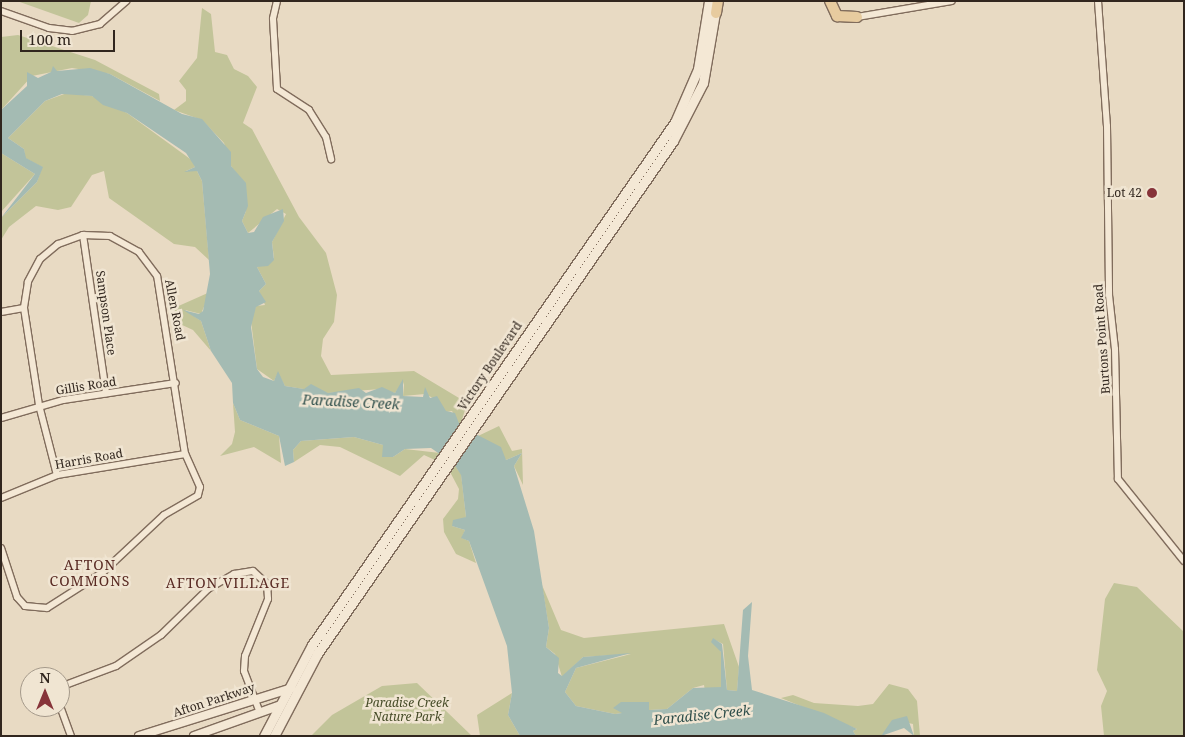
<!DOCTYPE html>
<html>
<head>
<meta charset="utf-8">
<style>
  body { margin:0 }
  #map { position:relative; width:1185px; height:737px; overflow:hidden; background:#e8dac3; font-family:"Noto Serif",serif }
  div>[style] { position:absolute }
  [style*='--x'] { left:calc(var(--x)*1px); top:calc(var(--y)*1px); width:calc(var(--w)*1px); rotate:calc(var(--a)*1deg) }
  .green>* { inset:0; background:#c2c499 }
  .water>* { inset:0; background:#a4bbb3 }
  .roads { filter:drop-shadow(1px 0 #806c5c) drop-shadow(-1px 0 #806c5c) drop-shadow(0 1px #806c5c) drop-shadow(0 -1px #806c5c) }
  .minor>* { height:6px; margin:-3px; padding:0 3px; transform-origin:3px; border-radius:3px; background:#f4e8d5 }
  .tertiary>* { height:8px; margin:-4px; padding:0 4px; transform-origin:4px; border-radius:4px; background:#f4e8d5 }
  .secondary>* { height:9px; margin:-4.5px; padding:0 4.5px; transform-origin:4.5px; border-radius:4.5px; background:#f4e8d5 }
  .primary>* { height:10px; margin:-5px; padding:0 5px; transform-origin:5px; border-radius:5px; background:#e7cb9f }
  .dots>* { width:14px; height:14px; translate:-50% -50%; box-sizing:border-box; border:2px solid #f0e5d2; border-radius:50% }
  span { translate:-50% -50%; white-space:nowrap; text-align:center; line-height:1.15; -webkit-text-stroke:5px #f0e5d2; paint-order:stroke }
  .poi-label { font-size:12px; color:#31261e }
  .right { translate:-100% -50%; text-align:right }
  .street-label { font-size:12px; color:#31261e }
  .park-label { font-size:12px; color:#454b27; font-style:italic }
  .water-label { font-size:14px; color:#2f4f4b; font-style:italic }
  .neighbourhood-label { font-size:14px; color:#592a23; letter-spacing:1px }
  .frame { position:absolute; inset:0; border:2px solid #31261e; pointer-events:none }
  .north { position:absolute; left:20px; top:667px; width:50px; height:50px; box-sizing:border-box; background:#f0e5d2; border:1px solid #a4998a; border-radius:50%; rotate:0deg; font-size:14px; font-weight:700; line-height:20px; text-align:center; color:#31261e }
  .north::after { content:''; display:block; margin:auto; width:18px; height:22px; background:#87343a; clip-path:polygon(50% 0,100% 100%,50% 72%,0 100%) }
  .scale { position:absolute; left:20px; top:30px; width:95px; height:22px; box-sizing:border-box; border:2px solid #31261e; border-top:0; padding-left:6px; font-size:15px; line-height:18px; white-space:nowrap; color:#31261e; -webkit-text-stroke:4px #f0e5d2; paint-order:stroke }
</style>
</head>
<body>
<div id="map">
  <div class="green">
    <i style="clip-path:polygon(17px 1px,91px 1px,88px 15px,79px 23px)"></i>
    <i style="clip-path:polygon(202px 8px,211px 14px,215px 52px,227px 55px,234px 69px,248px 76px,257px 87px,243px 123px,252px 129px,299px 217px,326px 253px,337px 295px,334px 322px,323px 339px,321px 356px,331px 375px,414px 371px,459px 398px,465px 410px,460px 426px,452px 411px,446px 412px,435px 399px,425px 394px,403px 396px,404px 385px,403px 382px,395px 393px,381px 389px,328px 393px,285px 386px,278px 373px,274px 381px,257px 369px,251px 321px,256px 306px,265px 305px,259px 291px,266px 284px,257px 267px,274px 258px,272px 242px,286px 214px,277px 209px,248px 233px,242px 221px,246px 211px,242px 181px,231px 166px,224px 143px,202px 120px,174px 110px,186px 101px,186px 90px,179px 81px,197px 58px)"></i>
    <i style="clip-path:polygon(18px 35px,95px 60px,159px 94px,160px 101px,110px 74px,72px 68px,32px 76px,1px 110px,1px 37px)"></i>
    <i style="clip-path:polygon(67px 93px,92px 96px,127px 113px,193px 161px,195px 167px,186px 171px,197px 171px,202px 181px,209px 260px,195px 247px,174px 244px,109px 198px,104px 171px,92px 175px,71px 207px,58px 210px,36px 206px,9px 227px,1px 240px,1px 218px,37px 182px,42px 167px,25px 158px,24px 149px,8px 138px,45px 101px)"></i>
    <i style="clip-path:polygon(1px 153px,35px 174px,1px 212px)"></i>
    <i style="clip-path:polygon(210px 292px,201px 314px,185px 310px,201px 321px,211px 351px,193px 330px,180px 324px,174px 308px)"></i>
    <i style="clip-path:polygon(233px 403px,240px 420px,279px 436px,281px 463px,254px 447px,220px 456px,232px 444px,235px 432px)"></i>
    <i style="clip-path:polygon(499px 426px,512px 451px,522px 449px,523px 485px,514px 466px,522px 453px,506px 460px,478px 436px)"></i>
    <i style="clip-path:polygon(354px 437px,383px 445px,393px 457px,405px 449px,440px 453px,435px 460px,424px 455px,400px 476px,340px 447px,320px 445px,294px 462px,293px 450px,301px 441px)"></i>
    <i style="clip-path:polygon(454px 464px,461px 474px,466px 517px,452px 526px,465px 530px,462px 538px,469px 541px,476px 563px,456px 554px,444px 532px,443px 519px,458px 499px,459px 489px,449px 470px)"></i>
    <i style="clip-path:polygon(1114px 583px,1137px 587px,1184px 632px,1184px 736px,1104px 736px,1101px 706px,1107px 691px,1097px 670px,1105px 599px)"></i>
    <i style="clip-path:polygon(542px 585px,561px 630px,584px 638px,724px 624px,739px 667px,737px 691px,727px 690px,723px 644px,713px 639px,721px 652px,721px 687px,705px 691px,704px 685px,693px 688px,667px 709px,649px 710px,649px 702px,621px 702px,622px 713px,615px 714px,576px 706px,565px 692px,576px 668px,631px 654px,583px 657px,562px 677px,555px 654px,546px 647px,549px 628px)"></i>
    <i style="clip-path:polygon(417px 683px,472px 736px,311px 736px,332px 715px,382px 686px)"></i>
    <i style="clip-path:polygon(889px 684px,908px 689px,917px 701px,920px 736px,914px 736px,913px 724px,895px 720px,881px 736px,856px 736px,853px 731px,857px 729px,781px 698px,793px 695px,814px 703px,858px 706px,873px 704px)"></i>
    <i style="clip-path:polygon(512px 693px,508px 715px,520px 736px,480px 736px,477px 715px)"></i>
  </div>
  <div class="water">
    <i style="clip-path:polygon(53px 66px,57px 71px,90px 68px,110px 74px,182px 114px,202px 119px,231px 152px,231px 166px,246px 183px,248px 206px,242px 221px,248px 233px,254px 232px,263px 217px,283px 209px,284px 221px,272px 242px,274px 260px,268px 266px,257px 267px,266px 284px,259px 291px,266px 302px,256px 307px,251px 327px,257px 369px,263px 377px,274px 381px,278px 371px,285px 386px,304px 389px,311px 384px,328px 393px,359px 388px,366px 393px,382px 387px,395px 393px,403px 379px,403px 396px,423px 397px,425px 387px,430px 398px,437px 396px,446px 411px,455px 413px,460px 426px,501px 447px,506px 460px,522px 453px,514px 466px,534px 531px,549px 628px,546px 647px,559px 658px,558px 673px,562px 676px,583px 657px,631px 653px,576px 668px,565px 692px,576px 706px,615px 714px,622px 713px,613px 708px,621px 702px,649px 702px,649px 710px,667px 709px,693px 688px,721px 687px,721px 652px,711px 642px,713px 638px,722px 644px,727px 690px,737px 691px,743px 610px,752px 602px,748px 656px,752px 690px,824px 713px,857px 729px,853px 731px,856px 736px,520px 736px,508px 715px,512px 693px,507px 646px,469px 541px,461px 538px,465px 530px,452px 526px,453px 520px,466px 517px,461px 475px,454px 464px,431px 448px,405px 449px,393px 457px,382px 457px,383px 445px,354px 437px,301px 441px,293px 450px,294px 462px,285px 466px,279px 436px,240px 420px,233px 403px,232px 383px,211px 351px,201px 321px,183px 310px,199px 314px,203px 311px,210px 274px,202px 181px,197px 171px,184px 172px,195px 167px,186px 153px,127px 113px,103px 105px,92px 96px,62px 94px,45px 101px,8px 138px,24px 149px,26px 158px,43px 167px,37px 182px,1px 218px,35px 174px,1px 153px,1px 110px,27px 86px,27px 72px,38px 78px,51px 72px)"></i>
    <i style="clip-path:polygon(907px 716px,914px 736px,904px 728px,881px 736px,892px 720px)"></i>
  </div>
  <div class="roads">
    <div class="minor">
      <i style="--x:277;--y:1;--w:18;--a:103"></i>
      <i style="--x:273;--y:19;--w:70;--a:86.7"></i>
      <i style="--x:277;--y:89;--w:38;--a:33"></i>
      <i style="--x:309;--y:110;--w:32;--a:58"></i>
      <i style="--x:326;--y:137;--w:23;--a:77"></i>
      <i style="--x:1098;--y:1;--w:125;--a:85.9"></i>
      <i style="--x:1107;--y:126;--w:169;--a:89.3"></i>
      <i style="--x:1109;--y:295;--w:54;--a:83.7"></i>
      <i style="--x:1115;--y:349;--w:130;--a:88.7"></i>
      <i style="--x:1118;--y:479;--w:105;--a:51.2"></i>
      <i style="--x:1;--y:11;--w:51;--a:19.5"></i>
      <i style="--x:49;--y:28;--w:23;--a:7"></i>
      <i style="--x:72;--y:31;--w:29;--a:-14"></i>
      <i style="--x:100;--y:24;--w:35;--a:-41"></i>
      <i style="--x:857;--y:17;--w:96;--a:-9.6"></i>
      <i style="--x:83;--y:235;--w:160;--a:81.7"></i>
      <i style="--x:1;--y:312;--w:23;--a:-10"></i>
      <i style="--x:1;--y:418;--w:65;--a:-16.2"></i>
      <i style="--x:63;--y:400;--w:114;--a:-8.6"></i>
      <i style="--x:1;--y:498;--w:61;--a:-22.3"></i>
      <i style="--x:57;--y:475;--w:130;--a:-9.3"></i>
      <i style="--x:1;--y:548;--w:52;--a:71.9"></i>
      <i style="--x:17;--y:597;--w:12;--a:48"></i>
      <i style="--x:25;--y:606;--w:22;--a:5"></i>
      <i style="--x:47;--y:608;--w:65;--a:-32.5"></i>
      <i style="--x:102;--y:573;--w:85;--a:-43.1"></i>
      <i style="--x:164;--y:515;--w:39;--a:-30"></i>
      <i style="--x:198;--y:495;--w:8;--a:-76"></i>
      <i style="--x:200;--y:487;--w:36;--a:-114"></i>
      <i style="--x:185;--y:454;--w:180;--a:-98.9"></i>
      <i style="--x:157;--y:276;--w:30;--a:-127"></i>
      <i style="--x:139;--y:252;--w:33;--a:-151"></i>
      <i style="--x:110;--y:236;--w:27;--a:-178"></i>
      <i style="--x:83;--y:235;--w:27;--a:160"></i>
      <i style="--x:58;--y:244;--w:23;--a:140"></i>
      <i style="--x:40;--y:259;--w:26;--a:118"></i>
      <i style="--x:28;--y:282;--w:26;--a:99"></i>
      <i style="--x:24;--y:308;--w:98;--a:81.2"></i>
      <i style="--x:39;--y:405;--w:72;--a:75.6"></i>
      <i style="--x:60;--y:687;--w:60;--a:-20.6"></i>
      <i style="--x:116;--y:666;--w:55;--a:-34.6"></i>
      <i style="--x:161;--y:635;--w:66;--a:-44.4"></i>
      <i style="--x:208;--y:589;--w:30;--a:-30"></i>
      <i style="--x:234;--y:574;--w:19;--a:-9"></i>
      <i style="--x:253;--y:571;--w:19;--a:43"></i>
      <i style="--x:267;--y:584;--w:15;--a:86"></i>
      <i style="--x:268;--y:599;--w:61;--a:112"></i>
      <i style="--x:245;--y:656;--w:15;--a:94"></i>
      <i style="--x:244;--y:671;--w:45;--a:69.1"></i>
      <i style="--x:60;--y:706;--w:32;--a:70"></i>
    </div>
    <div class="tertiary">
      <i style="--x:139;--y:736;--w:160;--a:-17.4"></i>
      <i style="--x:194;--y:736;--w:92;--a:-19.6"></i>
    </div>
    <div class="secondary">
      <i style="--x:264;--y:736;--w:103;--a:-62.2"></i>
      <i style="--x:312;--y:645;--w:637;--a:-55.24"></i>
      <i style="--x:675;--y:122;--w:58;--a:-66.5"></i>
      <i style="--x:698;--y:69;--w:69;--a:-80.8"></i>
      <i style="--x:274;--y:736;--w:93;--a:-62.3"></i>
      <i style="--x:317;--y:654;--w:624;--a:-55.24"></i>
      <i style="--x:673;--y:141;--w:65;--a:-62.7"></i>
      <i style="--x:703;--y:83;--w:77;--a:-80.3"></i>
    </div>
    <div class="primary">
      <i style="--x:830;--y:1;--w:17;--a:65"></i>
      <i style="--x:837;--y:16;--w:20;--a:3"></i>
      <i style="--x:716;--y:13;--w:12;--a:-81"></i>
    </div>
  </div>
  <div class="dots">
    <i style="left:1152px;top:193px;background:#87343a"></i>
  </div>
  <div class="poi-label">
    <span class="right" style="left:1142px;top:193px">Lot 42</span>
  </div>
  <div class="street-label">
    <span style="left:175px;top:310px;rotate:79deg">Allen Road</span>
    <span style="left:106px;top:313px;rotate:82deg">Sampson Place</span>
    <span style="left:1102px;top:339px;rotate:-94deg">Burtons Point Road</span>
    <span style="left:490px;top:366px;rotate:-56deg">Victory Boulevard</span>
    <span style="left:86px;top:386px;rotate:-9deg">Gillis Road</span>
    <span style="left:89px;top:459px;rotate:-10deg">Harris Road</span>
    <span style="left:214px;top:700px;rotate:-18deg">Afton Parkway</span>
  </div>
  <div class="park-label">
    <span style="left:407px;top:710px">Paradise Creek<br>Nature Park</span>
  </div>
  <div class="water-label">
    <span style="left:351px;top:402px;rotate:3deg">Paradise Creek</span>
    <span style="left:702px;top:715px;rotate:-6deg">Paradise Creek</span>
  </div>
  <div class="neighbourhood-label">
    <span style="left:90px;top:573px">AFTON<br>COMMONS</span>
    <span style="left:228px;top:583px">AFTON VILLAGE</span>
  </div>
  <div class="frame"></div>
  <div class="north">N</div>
  <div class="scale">100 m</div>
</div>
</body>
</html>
